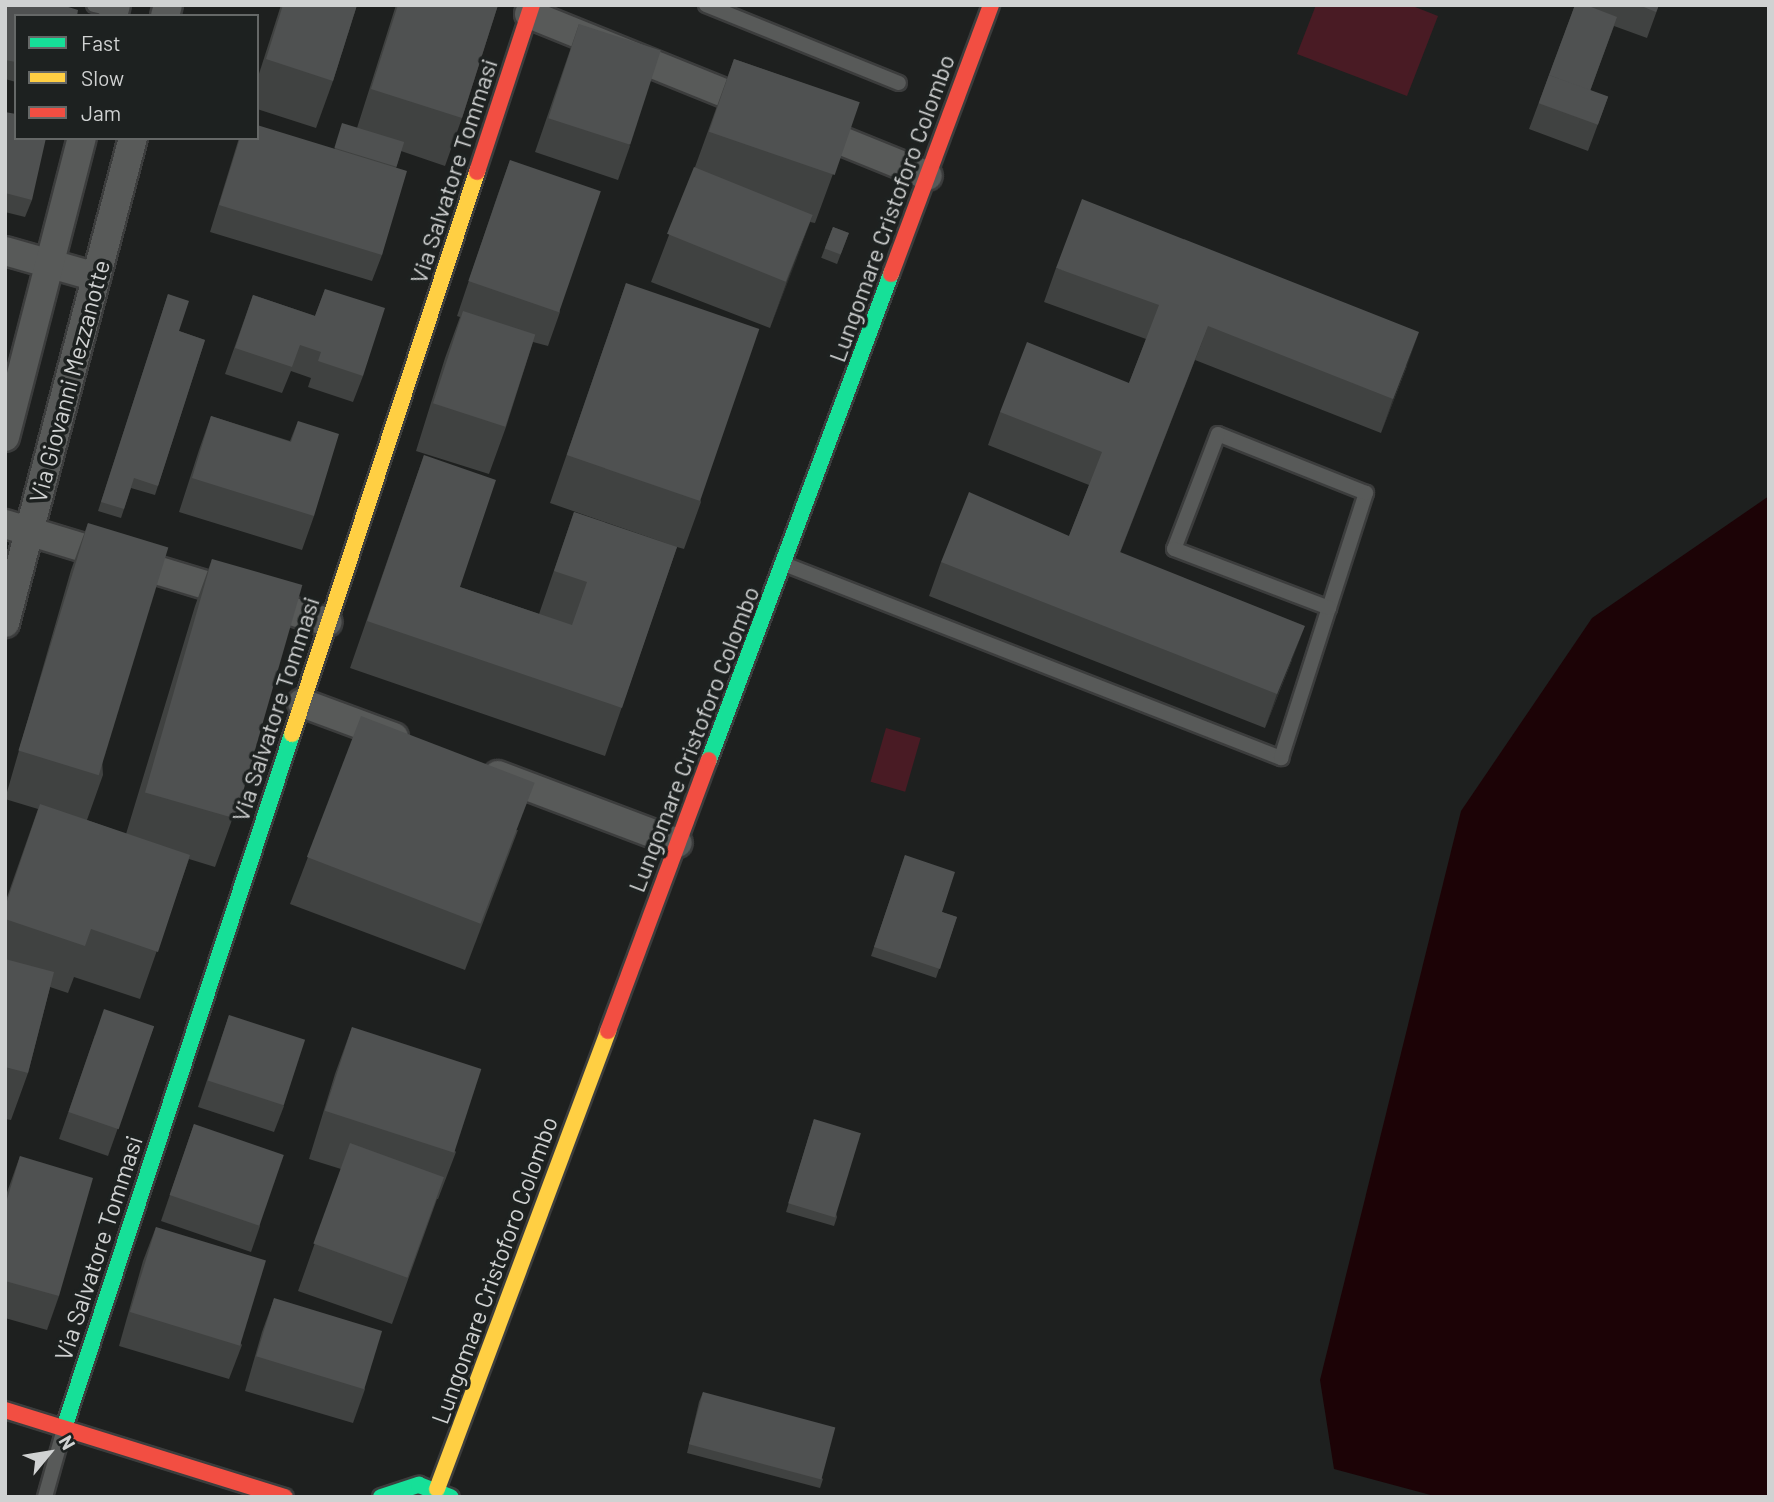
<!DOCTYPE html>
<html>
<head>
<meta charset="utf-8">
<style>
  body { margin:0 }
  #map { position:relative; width:1774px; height:1502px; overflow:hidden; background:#1e201f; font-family:Barlow,sans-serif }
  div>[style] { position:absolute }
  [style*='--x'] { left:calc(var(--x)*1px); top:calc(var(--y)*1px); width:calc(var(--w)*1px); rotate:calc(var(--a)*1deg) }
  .green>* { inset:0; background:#491b24; transform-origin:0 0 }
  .water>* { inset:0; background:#1c0306 }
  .roads { filter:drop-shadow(2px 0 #3c3d3d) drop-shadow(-2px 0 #3c3d3d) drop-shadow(0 2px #3c3d3d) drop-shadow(0 -2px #3c3d3d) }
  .lane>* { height:14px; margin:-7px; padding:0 7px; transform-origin:7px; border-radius:7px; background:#585a59 }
  .street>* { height:28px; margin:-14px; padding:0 14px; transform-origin:14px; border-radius:14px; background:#585a59 }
  .fast>* { height:16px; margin:-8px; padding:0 8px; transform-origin:8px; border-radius:8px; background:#16e098 }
  .slow>* { height:16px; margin:-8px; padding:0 8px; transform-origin:8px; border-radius:8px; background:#ffcf43 }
  .jam>* { height:16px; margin:-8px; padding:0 8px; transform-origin:8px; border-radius:8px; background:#f24e42 }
  .wall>* { inset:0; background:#404241; transform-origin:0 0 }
  .shaded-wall>* { inset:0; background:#2c2e2d }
  .building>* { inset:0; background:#4f5151; transform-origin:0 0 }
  span { translate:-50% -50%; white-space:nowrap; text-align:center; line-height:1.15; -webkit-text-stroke:7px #1d2120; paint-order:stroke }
  .street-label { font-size:24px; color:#d0d2d2 }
  .frame { position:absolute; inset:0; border:7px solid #d0d2d2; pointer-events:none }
  .legend { position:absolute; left:14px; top:14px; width:245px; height:126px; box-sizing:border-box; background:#1d2120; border:2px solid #656867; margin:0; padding:9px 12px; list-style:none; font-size:21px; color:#d0d2d2 }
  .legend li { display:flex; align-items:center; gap:14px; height:35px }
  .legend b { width:35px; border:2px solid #656867 }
  .north { position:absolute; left:14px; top:1418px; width:70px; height:70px; -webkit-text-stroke:5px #1d2120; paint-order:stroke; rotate:60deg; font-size:19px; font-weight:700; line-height:28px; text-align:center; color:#d0d2d2 }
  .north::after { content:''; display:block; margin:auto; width:24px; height:32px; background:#d0d2d2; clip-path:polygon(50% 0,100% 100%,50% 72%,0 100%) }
</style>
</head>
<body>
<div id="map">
  <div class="green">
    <i style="clip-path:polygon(1316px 5px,1410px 5px,1438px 16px,1407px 96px,1297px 54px)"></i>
    <i style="left:886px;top:728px;width:36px;height:56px;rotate:16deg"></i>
  </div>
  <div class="water">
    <i style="clip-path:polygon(1769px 496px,1769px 1497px,1438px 1497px,1334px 1469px,1320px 1380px,1461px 811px,1592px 618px)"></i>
  </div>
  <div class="roads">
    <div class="lane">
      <i style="--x:94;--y:5;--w:22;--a:13"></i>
      <i style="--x:706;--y:5;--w:208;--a:22"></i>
      <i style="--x:784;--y:564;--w:534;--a:21.32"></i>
      <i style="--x:1281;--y:758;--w:157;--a:-72.3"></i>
      <i style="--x:1329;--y:608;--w:121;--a:-72.2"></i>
      <i style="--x:1366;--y:493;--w:159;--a:-158.3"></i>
      <i style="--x:1218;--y:434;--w:123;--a:110.9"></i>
      <i style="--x:1174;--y:549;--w:166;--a:20.8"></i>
      <i style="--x:45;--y:1497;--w:71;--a:-74.4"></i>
    </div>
    <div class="street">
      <i style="--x:529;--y:14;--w:246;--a:22"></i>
      <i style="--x:113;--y:16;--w:11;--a:-75"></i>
      <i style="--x:165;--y:16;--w:11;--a:-75"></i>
      <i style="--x:810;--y:128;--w:127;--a:22.1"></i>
      <i style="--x:5;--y:251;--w:95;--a:15.9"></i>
      <i style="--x:5;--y:437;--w:309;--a:-75.6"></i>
      <i style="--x:5;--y:524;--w:337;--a:16.9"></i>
      <i style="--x:5;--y:623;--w:502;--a:-75.22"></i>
      <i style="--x:302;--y:703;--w:98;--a:20.3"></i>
      <i style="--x:498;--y:775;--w:192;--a:20.7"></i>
    </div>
    <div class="fast">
      <i style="--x:709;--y:760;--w:519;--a:-69.47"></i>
      <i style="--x:64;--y:1428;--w:730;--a:-71.81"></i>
      <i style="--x:381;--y:1497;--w:40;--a:-18"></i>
      <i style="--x:419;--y:1485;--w:34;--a:21"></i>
    </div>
    <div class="slow">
      <i style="--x:292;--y:734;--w:592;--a:-71.78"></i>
      <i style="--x:437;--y:1489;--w:489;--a:-69.5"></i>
    </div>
    <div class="jam">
      <i style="--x:477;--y:172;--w:176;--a:-71.8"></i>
      <i style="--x:891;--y:274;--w:287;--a:-69.6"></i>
      <i style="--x:608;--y:1031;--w:289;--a:-69.6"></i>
      <i style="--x:5;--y:1410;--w:293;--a:17.3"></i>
    </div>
  </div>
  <div class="wall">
    <i style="clip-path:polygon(5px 5px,16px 16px,16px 82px,5px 79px)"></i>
    <i style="clip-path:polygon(281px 5px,357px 5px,333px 81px,316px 128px,257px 109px,257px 80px)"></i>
    <i style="clip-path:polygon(396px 5px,498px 5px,462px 118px,445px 166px,401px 151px,396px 168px,382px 255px,372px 281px,210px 232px,239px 138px,257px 138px,334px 149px,357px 128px)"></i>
    <i style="clip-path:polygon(1575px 5px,1659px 5px,1647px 38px,1614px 26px,1590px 91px,1608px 97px,1588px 151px,1529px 129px)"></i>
    <i style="clip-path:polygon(579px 24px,630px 146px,618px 180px,535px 152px)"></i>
    <i style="clip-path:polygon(734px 59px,859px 103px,815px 223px,810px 222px,770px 328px,651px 282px,695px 167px)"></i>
    <i style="clip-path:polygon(5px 112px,32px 200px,25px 217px,5px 212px)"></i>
    <i style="clip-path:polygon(510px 160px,560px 312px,548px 346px,533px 342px,506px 427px,489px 474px,416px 451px,445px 358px,460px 317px,457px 316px,498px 194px)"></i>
    <i style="left:833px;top:227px;width:17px;height:33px;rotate:21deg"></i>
    <i style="clip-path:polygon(1056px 268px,1407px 366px,1381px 433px,1195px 360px,1120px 553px,1292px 660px,1265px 728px,929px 596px,941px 562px,1069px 536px,1089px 485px,988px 445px,1000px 412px,1129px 383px,1146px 339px,1044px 302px)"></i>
    <i style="clip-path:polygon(626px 283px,701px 502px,684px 549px,677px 547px,605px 756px,350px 668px,424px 455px,460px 587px,539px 614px,574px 512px,674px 546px,550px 503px)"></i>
    <i style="clip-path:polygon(325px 289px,363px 376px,353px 402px,308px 387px,311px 378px,291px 371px,282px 393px,225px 374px,253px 295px,315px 316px)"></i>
    <i style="clip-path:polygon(168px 294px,179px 331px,205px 340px,155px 495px,131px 488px,121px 518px,98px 511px)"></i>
    <i style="clip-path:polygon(211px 416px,290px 441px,298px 421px,314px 516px,302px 550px,179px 512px,199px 450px)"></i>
    <i style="clip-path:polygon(88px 523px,103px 775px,87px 820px,126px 834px,195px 606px,212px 559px,232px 820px,215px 867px,189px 859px,140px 999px,74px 977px,68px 993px,50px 987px,28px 1073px,11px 1120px,5px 1119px,5px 903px,38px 809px,5px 799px,71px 570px)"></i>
    <i style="clip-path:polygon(518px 830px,465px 970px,290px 904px,308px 857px)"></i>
    <i style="clip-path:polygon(905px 855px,942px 912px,957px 917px,936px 978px,871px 956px)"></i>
    <i style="clip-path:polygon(229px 1015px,284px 1106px,274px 1132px,198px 1107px)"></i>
    <i style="clip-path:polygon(154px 1026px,108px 1156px,59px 1139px,95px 1035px)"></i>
    <i style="clip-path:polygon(352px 1027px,456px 1152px,438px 1199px,437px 1199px,392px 1324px,298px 1291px,341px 1169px,309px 1159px,335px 1074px)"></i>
    <i style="clip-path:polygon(814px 1119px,837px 1217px,834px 1226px,786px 1212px)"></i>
    <i style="clip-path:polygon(194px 1124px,260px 1226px,251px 1252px,161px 1221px)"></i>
    <i style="clip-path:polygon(20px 1156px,59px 1296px,47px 1330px,5px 1318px,5px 1198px)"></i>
    <i style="clip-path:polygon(156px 1227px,242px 1345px,229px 1379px,119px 1346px,143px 1261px)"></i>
    <i style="clip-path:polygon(274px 1299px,365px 1389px,353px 1423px,245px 1391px,262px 1332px)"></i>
    <i style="clip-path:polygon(703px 1392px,823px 1479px,820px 1488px,687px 1453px,699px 1402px)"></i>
  </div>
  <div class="shaded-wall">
    <i style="clip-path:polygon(813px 214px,796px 261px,770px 328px,787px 281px)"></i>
    <i style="clip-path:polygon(1208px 326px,1195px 360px,1107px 586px,1120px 552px)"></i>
    <i style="clip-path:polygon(1419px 332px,1407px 366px,1381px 433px,1393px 399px)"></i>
    <i style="clip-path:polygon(1305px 626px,1292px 660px,1265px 728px,1277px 694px)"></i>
  </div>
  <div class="building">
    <i style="clip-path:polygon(5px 5px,62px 5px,78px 10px,77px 16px,16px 16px,16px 62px,5px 60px)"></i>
    <i style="clip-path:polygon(283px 5px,357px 5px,333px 81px,266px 59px)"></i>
    <i style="clip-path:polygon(398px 5px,498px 5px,462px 118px,371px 89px)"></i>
    <i style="clip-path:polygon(1575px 5px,1586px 5px,1617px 17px,1590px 91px,1549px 75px)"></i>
    <i style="clip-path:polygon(1639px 5px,1659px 5px,1656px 12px)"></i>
    <i style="left:579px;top:24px;width:86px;height:99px;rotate:18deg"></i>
    <i style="left:734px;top:59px;width:133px;height:77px;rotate:19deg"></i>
    <i style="left:1549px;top:75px;width:63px;height:30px;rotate:20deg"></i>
    <i style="clip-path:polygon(5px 112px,16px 114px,16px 138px,46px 138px,32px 200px,5px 193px)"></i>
    <i style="left:342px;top:123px;width:65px;height:26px;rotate:17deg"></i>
    <i style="clip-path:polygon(257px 125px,407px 171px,382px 255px,219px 205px,240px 138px,257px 138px)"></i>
    <i style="left:510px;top:160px;width:96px;height:128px;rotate:19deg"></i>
    <i style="left:694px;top:167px;width:128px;height:72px;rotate:22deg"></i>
    <i style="clip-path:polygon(1082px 199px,1419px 332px,1393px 399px,1208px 326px,1120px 552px,1305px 626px,1277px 694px,941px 562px,969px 492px,1069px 536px,1102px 452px,1000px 412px,1027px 342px,1129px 383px,1159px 305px,1056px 268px)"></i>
    <i style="left:833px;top:227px;width:17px;height:23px;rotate:21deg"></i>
    <i style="left:626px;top:283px;width:141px;height:182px;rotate:19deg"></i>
    <i style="clip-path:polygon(325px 289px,385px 308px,363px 376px,318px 361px,321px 352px,300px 345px,292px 367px,235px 348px,253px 295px,315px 316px)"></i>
    <i style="clip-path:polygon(168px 294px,189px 301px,179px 331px,205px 340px,158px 486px,134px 478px,124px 509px,101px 502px)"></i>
    <i style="left:463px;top:311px;width:76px;height:97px;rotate:18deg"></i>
    <i style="clip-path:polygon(211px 416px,291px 442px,298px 421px,339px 434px,314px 516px,192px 478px)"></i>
    <i style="clip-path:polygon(424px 455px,496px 480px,460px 587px,572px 625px,587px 582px,554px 571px,574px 512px,677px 547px,622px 708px,367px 621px)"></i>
    <i style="left:88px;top:523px;width:84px;height:238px;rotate:17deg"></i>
    <i style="left:212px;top:559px;width:94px;height:243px;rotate:16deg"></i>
    <i style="left:361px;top:716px;width:186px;height:151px;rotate:21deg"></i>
    <i style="clip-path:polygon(40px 804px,190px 855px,158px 952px,91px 929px,85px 946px,5px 919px,5px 907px)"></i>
    <i style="clip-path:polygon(905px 855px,955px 872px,942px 912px,957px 917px,940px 969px,874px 947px)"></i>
    <i style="clip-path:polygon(5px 959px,54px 972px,28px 1073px,5px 1067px)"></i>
    <i style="left:104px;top:1009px;width:53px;height:109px;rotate:19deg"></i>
    <i style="left:229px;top:1015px;width:80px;height:69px;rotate:18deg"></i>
    <i style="left:352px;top:1027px;width:136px;height:88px;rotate:18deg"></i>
    <i style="left:814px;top:1119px;width:49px;height:88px;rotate:17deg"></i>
    <i style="left:194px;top:1124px;width:95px;height:75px;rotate:19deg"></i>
    <i style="left:350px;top:1143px;width:100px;height:107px;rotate:20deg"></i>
    <i style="clip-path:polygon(20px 1156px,93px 1178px,59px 1296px,5px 1281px,5px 1206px)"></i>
    <i style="left:156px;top:1227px;width:115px;height:89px;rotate:17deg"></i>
    <i style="left:274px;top:1298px;width:113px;height:61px;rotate:17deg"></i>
    <i style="left:703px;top:1392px;width:137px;height:54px;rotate:15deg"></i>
  </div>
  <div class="street-label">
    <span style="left:453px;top:171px;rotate:-72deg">Via Salvatore Tommasi</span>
    <span style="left:891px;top:208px;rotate:-70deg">Lungomare Cristoforo Colombo</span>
    <span style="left:69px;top:381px;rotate:-75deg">Via Giovanni Mezzanotte</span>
    <span style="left:275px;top:709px;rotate:-72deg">Via Salvatore Tommasi</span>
    <span style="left:693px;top:739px;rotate:-69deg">Lungomare Cristoforo Colombo</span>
    <span style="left:98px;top:1248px;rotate:-72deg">Via Salvatore Tommasi</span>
    <span style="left:494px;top:1270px;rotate:-70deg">Lungomare Cristoforo Colombo</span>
  </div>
  <div class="frame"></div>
  <ul class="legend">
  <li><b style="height:9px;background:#16e098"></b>Fast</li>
  <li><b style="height:9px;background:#ffcf43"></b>Slow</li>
  <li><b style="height:9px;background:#f24e42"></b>Jam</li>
  </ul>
  <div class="north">N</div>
</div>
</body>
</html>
